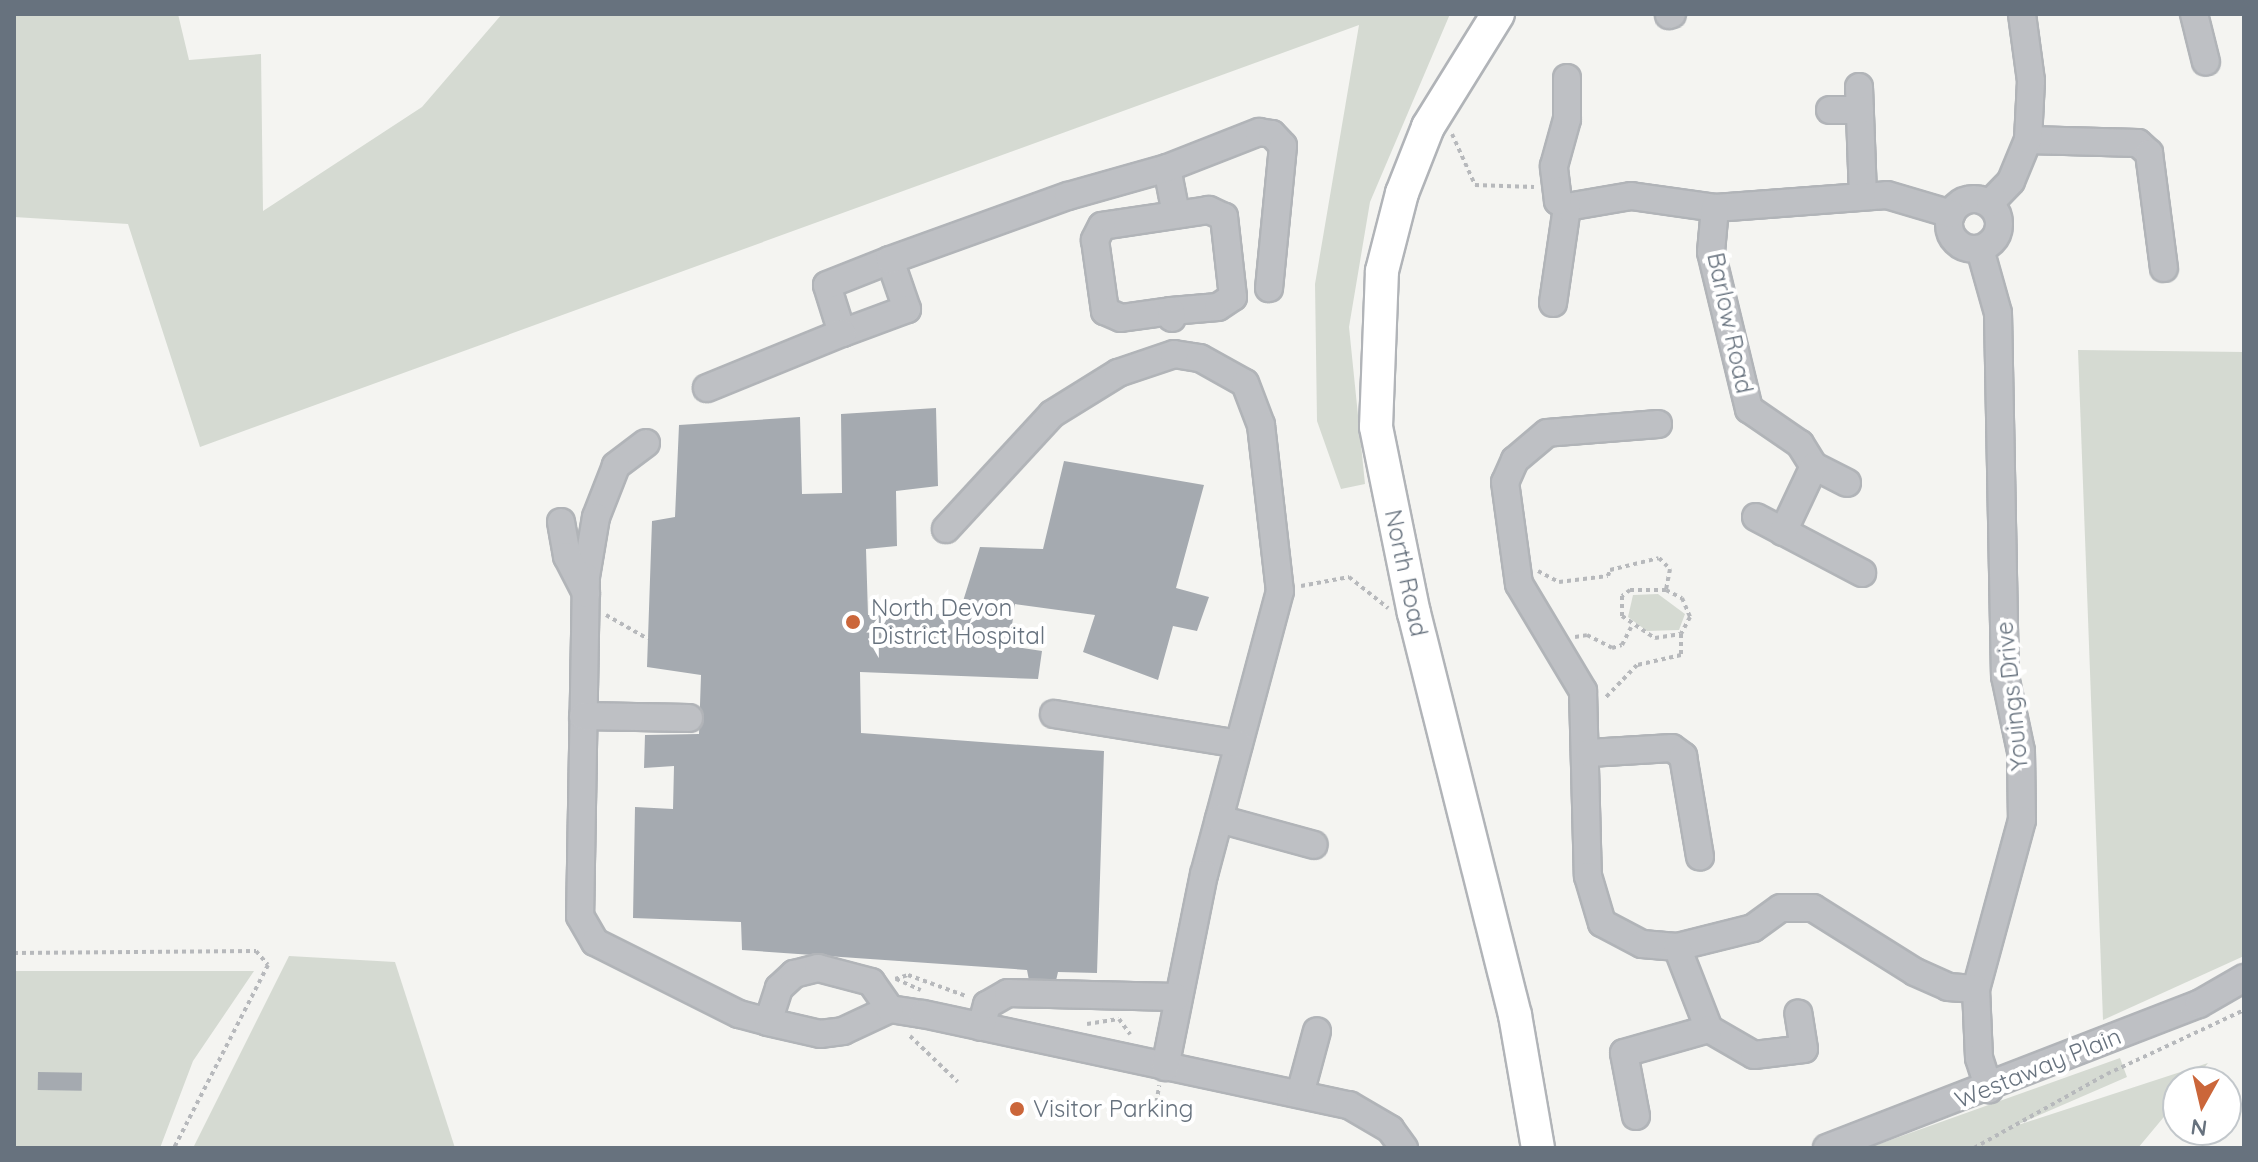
<!DOCTYPE html>
<html>
<head>
<meta charset="utf-8">
<style>
  body { margin:0 }
  #map { position:relative; width:2258px; height:1162px; overflow:hidden; background:#f4f4f1; font-family:Quicksand,sans-serif }
  div>[style] { position:absolute }
  [style*='--x'] { left:calc(var(--x)*1px); top:calc(var(--y)*1px); width:calc(var(--w)*1px); rotate:calc(var(--a)*1deg) }
  .green>* { inset:0; background:#d5dad2 }
  .building>* { inset:0; background:#a5aab0; transform-origin:0 0 }
  .path>* { height:4px; margin-top:-2px; transform-origin:0; background:repeating-linear-gradient(90deg,#b7b9bc 0 4px,transparent 0 8px) }
  .roads { filter:drop-shadow(2px 0 #b1b4b8) drop-shadow(-2px 0 #b1b4b8) drop-shadow(0 2px #b1b4b8) drop-shadow(0 -2px #b1b4b8) }
  .minor>* { height:26px; margin:-13px; padding:0 13px; transform-origin:13px; border-radius:13px; background:#bec0c4 }
  .minor>.ring { margin:-13px; padding:0; box-sizing:content-box; background:none; border:26px solid #bec0c4; border-radius:50% }
  .major>* { height:32px; margin:-16px; padding:0 16px; transform-origin:16px; border-radius:16px; background:#fff }
  .dots>* { width:22px; height:22px; translate:-50% -50%; box-sizing:border-box; border:4px solid #fff; border-radius:50% }
  span { translate:-50% -50%; white-space:nowrap; text-align:center; line-height:1.15; -webkit-text-stroke:8px #fff; paint-order:stroke }
  .street-label { font-size:24px; color:#67727e }
  .poi-label { font-size:24px; color:#67727e }
  .left { translate:0 -50%; text-align:left }
  .frame { position:absolute; inset:0; border:16px solid #67727e; pointer-events:none }
  .north { position:absolute; left:2162px; top:1066px; width:80px; height:80px; box-sizing:border-box; background:#fff; border:2px solid #c2c7cb; border-radius:50%; rotate:188deg; font-size:22px; font-weight:700; line-height:32px; text-align:center; color:#67727e }
  .north::after { content:''; display:block; margin:auto; width:28px; height:36px; background:#cb663a; clip-path:polygon(50% 0,100% 100%,50% 72%,0 100%) }
</style>
</head>
<body>
<div id="map">
  <div class="green">
    <i style="clip-path:polygon(14px 14px,178px 14px,189px 60px,261px 54px,263px 211px,422px 107px,502px 14px,1450px 14px,1370px 202px,1349px 327px,1365px 484px,1341px 489px,1317px 421px,1315px 284px,1359px 25px,200px 447px,128px 224px,14px 217px)"></i>
    <i style="clip-path:polygon(2078px 350px,2244px 352px,2244px 956px,2103px 1020px)"></i>
    <i style="clip-path:polygon(1658px 594px,1685px 614px,1679px 630px,1647px 631px,1628px 617px,1633px 595px)"></i>
    <i style="clip-path:polygon(289px 956px,395px 962px,455px 1148px,193px 1148px)"></i>
    <i style="clip-path:polygon(14px 971px,254px 971px,193px 1061px,160px 1148px,14px 1148px)"></i>
    <i style="clip-path:polygon(2120px 1058px,2127px 1077px,2012px 1127px,2208px 1063px,2193px 1082px,2178px 1082px,2178px 1100px,2138px 1148px,1868px 1148px)"></i>
  </div>
  <div class="building">
    <i style="clip-path:polygon(936px 408px,938px 486px,896px 491px,897px 546px,866px 549px,868px 615px,959px 614px,980px 547px,1043px 549px,1064px 461px,1204px 485px,1176px 588px,1209px 597px,1197px 631px,1173px 626px,1158px 680px,1083px 652px,1095px 615px,1015px 604px,1009px 646px,1042px 651px,1038px 679px,860px 672px,861px 733px,1104px 751px,1097px 973px,1058px 972px,1053px 994px,1031px 991px,1027px 970px,742px 950px,741px 922px,633px 918px,635px 807px,673px 809px,674px 766px,644px 768px,645px 735px,699px 734px,701px 675px,647px 667px,652px 521px,675px 517px,679px 425px,800px 417px,802px 494px,842px 493px,841px 414px)"></i>
    <i style="left:38px;top:1072px;width:44px;height:18px;rotate:1deg"></i>
  </div>
  <div class="path">
    <i style="--x:1452;--y:134;--w:56;--a:65.7"></i>
    <i style="--x:1475;--y:185;--w:59;--a:1.9"></i>
    <i style="--x:1538;--y:571;--w:24;--a:28"></i>
    <i style="--x:1559;--y:582;--w:49;--a:-7"></i>
    <i style="--x:1608;--y:576;--w:6;--a:-72"></i>
    <i style="--x:1610;--y:570;--w:50;--a:-13.8"></i>
    <i style="--x:1659;--y:558;--w:16;--a:45"></i>
    <i style="--x:1670;--y:569;--w:21;--a:101"></i>
    <i style="--x:1666;--y:590;--w:18;--a:27"></i>
    <i style="--x:1682;--y:598;--w:21;--a:67"></i>
    <i style="--x:1690;--y:617;--w:19;--a:118"></i>
    <i style="--x:1681;--y:634;--w:21;--a:90"></i>
    <i style="--x:1681;--y:655;--w:45;--a:167.2"></i>
    <i style="--x:1637;--y:665;--w:45;--a:134.1"></i>
    <i style="--x:1301;--y:586;--w:49;--a:-10.6"></i>
    <i style="--x:1349;--y:577;--w:50;--a:38.5"></i>
    <i style="--x:1666;--y:590;--w:36;--a:180"></i>
    <i style="--x:1630;--y:590;--w:10;--a:143"></i>
    <i style="--x:1622;--y:596;--w:20;--a:90"></i>
    <i style="--x:1622;--y:616;--w:40;--a:34"></i>
    <i style="--x:1655;--y:638;--w:26;--a:-9"></i>
    <i style="--x:606;--y:615;--w:48;--a:29.7"></i>
    <i style="--x:1575;--y:637;--w:12;--a:-9"></i>
    <i style="--x:1587;--y:635;--w:28;--a:27"></i>
    <i style="--x:1612;--y:648;--w:10;--a:-17"></i>
    <i style="--x:1622;--y:645;--w:20;--a:-63"></i>
    <i style="--x:14;--y:953;--w:242;--a:-0.5"></i>
    <i style="--x:256;--y:951;--w:18;--a:49"></i>
    <i style="--x:268;--y:965;--w:206;--a:117.2"></i>
    <i style="--x:895;--y:979;--w:14;--a:-17"></i>
    <i style="--x:908;--y:975;--w:62;--a:19.9"></i>
    <i style="--x:896;--y:979;--w:27;--a:24"></i>
    <i style="--x:1087;--y:1024;--w:32;--a:-9"></i>
    <i style="--x:1119;--y:1019;--w:19;--a:54"></i>
    <i style="--x:910;--y:1036;--w:66;--a:43.8"></i>
    <i style="--x:1154;--y:1118;--w:33;--a:-81"></i>
    <i style="--x:1974;--y:1148;--w:152;--a:-29.1"></i>
    <i style="--x:2107;--y:1074;--w:151;--a:-25"></i>
  </div>
  <div class="roads">
    <div class="minor">
      <i style="--x:2194;--y:14;--w:49;--a:76"></i>
      <i style="--x:1669;--y:15;--w:3;--a:-18"></i>
      <i style="--x:1859;--y:87;--w:107;--a:87.9"></i>
      <i style="--x:1830;--y:110;--w:30;--a:0"></i>
      <i style="--x:2028;--y:140;--w:110;--a:1.6"></i>
      <i style="--x:2138;--y:143;--w:15;--a:42"></i>
      <i style="--x:2149;--y:153;--w:116;--a:82.6"></i>
      <i style="--x:1167;--y:168;--w:47;--a:78.9"></i>
      <i class="ring" style="left:1949px;top:199px;width:24px;height:24px"></i>
      <i style="--x:1990;--y:203;--w:30;--a:-46"></i>
      <i style="--x:2011;--y:181;--w:44;--a:-67.5"></i>
      <i style="--x:2028;--y:140;--w:59;--a:-87.1"></i>
      <i style="--x:2031;--y:81;--w:68;--a:-97.7"></i>
      <i style="--x:1567;--y:207;--w:65;--a:-9.8"></i>
      <i style="--x:1631;--y:196;--w:85;--a:8.1"></i>
      <i style="--x:1715;--y:208;--w:172;--a:-4.3"></i>
      <i style="--x:1887;--y:195;--w:67;--a:16.5"></i>
      <i style="--x:1715;--y:208;--w:44;--a:95.2"></i>
      <i style="--x:1711;--y:252;--w:162;--a:76.4"></i>
      <i style="--x:1749;--y:409;--w:62;--a:34.5"></i>
      <i style="--x:1800;--y:444;--w:26;--a:58"></i>
      <i style="--x:1814;--y:466;--w:37;--a:27"></i>
      <i style="--x:1980;--y:249;--w:66;--a:74.3"></i>
      <i style="--x:1998;--y:313;--w:363;--a:88.9"></i>
      <i style="--x:2005;--y:676;--w:77;--a:78"></i>
      <i style="--x:2021;--y:751;--w:69;--a:89.2"></i>
      <i style="--x:2022;--y:820;--w:175;--a:105.2"></i>
      <i style="--x:1976;--y:989;--w:69;--a:87.5"></i>
      <i style="--x:1979;--y:1058;--w:33;--a:72"></i>
      <i style="--x:890;--y:260;--w:52;--a:70.9"></i>
      <i style="--x:907;--y:309;--w:69;--a:159.7"></i>
      <i style="--x:842;--y:333;--w:50;--a:-107.4"></i>
      <i style="--x:827;--y:285;--w:68;--a:-21.6"></i>
      <i style="--x:890;--y:260;--w:189;--a:-19.8"></i>
      <i style="--x:1068;--y:196;--w:103;--a:-15.8"></i>
      <i style="--x:1167;--y:168;--w:99;--a:-21.4"></i>
      <i style="--x:1259;--y:132;--w:13;--a:9"></i>
      <i style="--x:1272;--y:134;--w:16;--a:47"></i>
      <i style="--x:1283;--y:146;--w:143;--a:95.6"></i>
      <i style="--x:1553;--y:303;--w:97;--a:-81.7"></i>
      <i style="--x:1567;--y:207;--w:11;--a:-146"></i>
      <i style="--x:1558;--y:201;--w:35;--a:-97"></i>
      <i style="--x:1554;--y:166;--w:49;--a:-74.5"></i>
      <i style="--x:1567;--y:119;--w:41;--a:-90"></i>
      <i style="--x:1171;--y:311;--w:47;--a:-4.9"></i>
      <i style="--x:1218;--y:307;--w:18;--a:-34"></i>
      <i style="--x:1233;--y:297;--w:81;--a:-96.4"></i>
      <i style="--x:1224;--y:217;--w:17;--a:-155"></i>
      <i style="--x:1209;--y:210;--w:108;--a:171.5"></i>
      <i style="--x:1102;--y:226;--w:16;--a:117"></i>
      <i style="--x:1095;--y:240;--w:72;--a:82"></i>
      <i style="--x:1105;--y:311;--w:17;--a:24"></i>
      <i style="--x:1121;--y:318;--w:50;--a:-8"></i>
      <i style="--x:1171;--y:311;--w:7;--a:82"></i>
      <i style="--x:707;--y:388;--w:146;--a:-22.2"></i>
      <i style="--x:1658;--y:424;--w:111;--a:175.4"></i>
      <i style="--x:1547;--y:433;--w:42;--a:139.8"></i>
      <i style="--x:1515;--y:460;--w:24;--a:114"></i>
      <i style="--x:1505;--y:482;--w:103;--a:82.2"></i>
      <i style="--x:1519;--y:584;--w:125;--a:59.1"></i>
      <i style="--x:1583;--y:691;--w:185;--a:88.5"></i>
      <i style="--x:1588;--y:876;--w:49;--a:73.4"></i>
      <i style="--x:1602;--y:923;--w:45;--a:27.7"></i>
      <i style="--x:1642;--y:944;--w:35;--a:5"></i>
      <i style="--x:1677;--y:947;--w:78;--a:-14"></i>
      <i style="--x:1753;--y:928;--w:34;--a:-36"></i>
      <i style="--x:1781;--y:908;--w:32;--a:0"></i>
      <i style="--x:1813;--y:908;--w:120;--a:32.1"></i>
      <i style="--x:1915;--y:972;--w:36;--a:24"></i>
      <i style="--x:1948;--y:987;--w:28;--a:4"></i>
      <i style="--x:646;--y:443;--w:38;--a:143"></i>
      <i style="--x:616;--y:466;--w:55;--a:111.4"></i>
      <i style="--x:596;--y:517;--w:61;--a:99.5"></i>
      <i style="--x:586;--y:577;--w:339;--a:91"></i>
      <i style="--x:580;--y:916;--w:30;--a:60"></i>
      <i style="--x:595;--y:942;--w:161;--a:26.6"></i>
      <i style="--x:739;--y:1014;--w:30;--a:15"></i>
      <i style="--x:768;--y:1022;--w:53;--a:13"></i>
      <i style="--x:820;--y:1034;--w:23;--a:-7"></i>
      <i style="--x:843;--y:1031;--w:52;--a:-25.1"></i>
      <i style="--x:890;--y:1009;--w:33;--a:9"></i>
      <i style="--x:923;--y:1014;--w:436;--a:12.1"></i>
      <i style="--x:1349;--y:1105;--w:48;--a:30.3"></i>
      <i style="--x:1390;--y:1129;--w:24;--a:54"></i>
      <i style="--x:1756;--y:517;--w:120;--a:27.8"></i>
      <i style="--x:561;--y:522;--w:35;--a:80"></i>
      <i style="--x:567;--y:556;--w:42;--a:62.8"></i>
      <i style="--x:946;--y:529;--w:156;--a:-47.3"></i>
      <i style="--x:1052;--y:414;--w:78;--a:-31.8"></i>
      <i style="--x:1118;--y:373;--w:59;--a:-18.7"></i>
      <i style="--x:1174;--y:354;--w:26;--a:9"></i>
      <i style="--x:1200;--y:358;--w:51;--a:29.1"></i>
      <i style="--x:1245;--y:383;--w:45;--a:69.1"></i>
      <i style="--x:1261;--y:425;--w:167;--a:83.5"></i>
      <i style="--x:1280;--y:591;--w:293;--a:105"></i>
      <i style="--x:1204;--y:874;--w:197;--a:101.4"></i>
      <i style="--x:1783;--y:532;--w:73;--a:-64.8"></i>
      <i style="--x:1054;--y:714;--w:187;--a:9.2"></i>
      <i style="--x:583;--y:716;--w:106;--a:1.1"></i>
      <i style="--x:1589;--y:753;--w:83;--a:-3.4"></i>
      <i style="--x:1672;--y:748;--w:14;--a:36"></i>
      <i style="--x:1683;--y:756;--w:102;--a:80.4"></i>
      <i style="--x:1219;--y:819;--w:98;--a:15.3"></i>
      <i style="--x:1677;--y:947;--w:88;--a:68.7"></i>
      <i style="--x:1709;--y:1029;--w:52;--a:30"></i>
      <i style="--x:1754;--y:1055;--w:50;--a:-6.8"></i>
      <i style="--x:1804;--y:1049;--w:36;--a:-99"></i>
      <i style="--x:768;--y:1022;--w:36;--a:-72"></i>
      <i style="--x:779;--y:988;--w:21;--a:-43"></i>
      <i style="--x:794;--y:974;--w:25;--a:-14"></i>
      <i style="--x:818;--y:968;--w:55;--a:14.8"></i>
      <i style="--x:871;--y:982;--w:33;--a:55"></i>
      <i style="--x:981;--y:1027;--w:23;--a:-75"></i>
      <i style="--x:987;--y:1005;--w:24;--a:-30"></i>
      <i style="--x:1008;--y:993;--w:168;--a:1.4"></i>
      <i style="--x:1300;--y:1094;--w:65;--a:-74.9"></i>
      <i style="--x:1636;--y:1116;--w:64;--a:-100.8"></i>
      <i style="--x:1624;--y:1053;--w:88;--a:-15.8"></i>
      <i style="--x:1827;--y:1148;--w:399;--a:-21.2"></i>
      <i style="--x:2199;--y:1004;--w:52;--a:-30"></i>
    </div>
    <div class="major">
      <i style="--x:1498;--y:14;--w:133;--a:121.8"></i>
      <i style="--x:1428;--y:127;--w:71;--a:111.5"></i>
      <i style="--x:1402;--y:193;--w:81;--a:104.4"></i>
      <i style="--x:1382;--y:271;--w:156;--a:92.2"></i>
      <i style="--x:1376;--y:427;--w:190;--a:78.5"></i>
      <i style="--x:1414;--y:613;--w:414;--a:75.9"></i>
      <i style="--x:1515;--y:1015;--w:135;--a:80.2"></i>
    </div>
  </div>
  <div class="dots">
    <i style="left:853px;top:622px;background:#cb663a"></i>
    <i style="left:1017px;top:1109px;background:#cb663a"></i>
  </div>
  <div class="street-label">
    <span style="left:1730px;top:323px;rotate:78deg">Barlow Road</span>
    <span style="left:1406px;top:573px;rotate:78deg">North Road</span>
    <span style="left:2012px;top:696px;rotate:-96deg">Youings Drive</span>
    <span style="left:2038px;top:1068px;rotate:-22deg">Westaway Plain</span>
  </div>
  <div class="poi-label">
    <span class="left" style="left:871px;top:622px">North Devon<br>District Hospital</span>
    <span class="left" style="left:1033px;top:1109px">Visitor Parking</span>
  </div>
  <div class="frame"></div>
  <div class="north">N</div>
</div>
</body>
</html>
